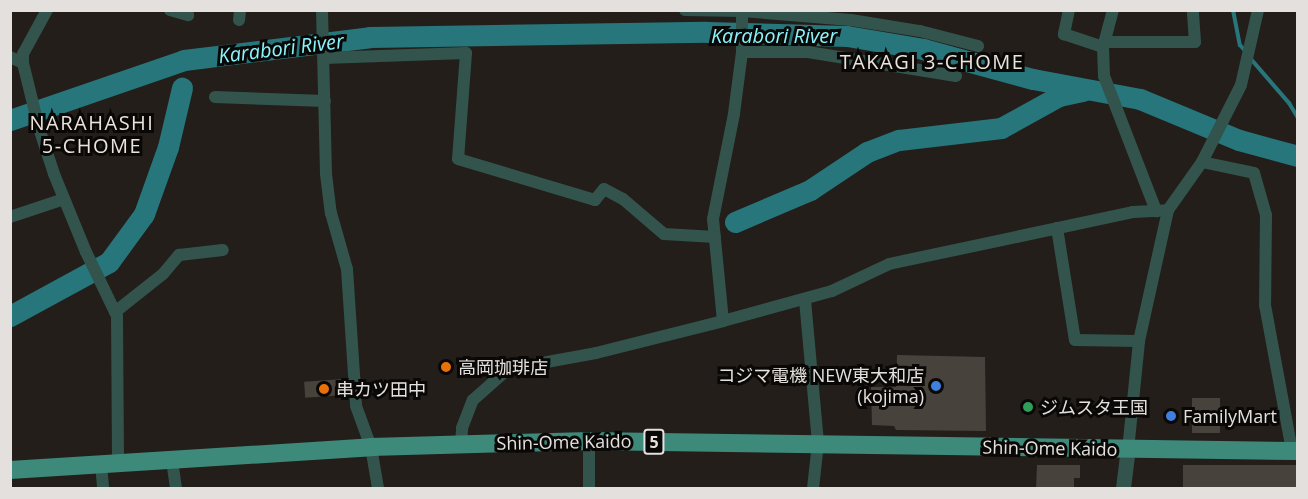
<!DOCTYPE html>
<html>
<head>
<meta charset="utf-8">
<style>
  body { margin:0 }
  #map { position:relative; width:1308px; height:499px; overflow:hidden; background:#231e19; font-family:"Open Sans","Noto Sans JP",sans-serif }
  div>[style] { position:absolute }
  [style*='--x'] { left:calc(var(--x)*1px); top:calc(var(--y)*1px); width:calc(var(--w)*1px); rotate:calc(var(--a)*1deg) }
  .stream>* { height:4px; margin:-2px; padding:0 2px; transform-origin:2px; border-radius:2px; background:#27767c }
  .river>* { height:21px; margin:-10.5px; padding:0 10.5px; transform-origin:10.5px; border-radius:10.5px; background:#27767c }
  .building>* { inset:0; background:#48423c; transform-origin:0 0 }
  .minor>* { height:12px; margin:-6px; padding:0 6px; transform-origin:6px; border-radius:6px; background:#32544d }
  .tertiary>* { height:15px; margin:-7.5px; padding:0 7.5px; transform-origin:7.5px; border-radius:7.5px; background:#32544d }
  .primary>* { height:18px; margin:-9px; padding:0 9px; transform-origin:9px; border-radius:9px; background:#3d8a7b }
  .dots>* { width:16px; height:16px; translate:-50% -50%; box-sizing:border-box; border:3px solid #0a0806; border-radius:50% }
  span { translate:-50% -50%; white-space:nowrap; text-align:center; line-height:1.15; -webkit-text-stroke:6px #0a0806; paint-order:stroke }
  .shield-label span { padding:2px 4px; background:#0a0806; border:2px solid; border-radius:4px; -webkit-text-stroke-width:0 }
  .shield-label { font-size:16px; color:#e4e0dd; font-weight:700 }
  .poi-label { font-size:18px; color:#e4e0dd }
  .left { translate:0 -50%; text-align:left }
  .right { translate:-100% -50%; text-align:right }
  .street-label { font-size:18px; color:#e4e0dd }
  .water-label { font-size:20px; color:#8af4fc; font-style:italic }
  .neighbourhood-label { font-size:20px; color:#eae3dc; letter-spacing:1.5px }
  .frame { position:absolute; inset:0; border:12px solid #e4e0dd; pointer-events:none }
</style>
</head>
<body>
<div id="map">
  <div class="stream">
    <i style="--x:1233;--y:10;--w:36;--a:79"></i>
    <i style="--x:1240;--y:45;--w:9;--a:49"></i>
    <i style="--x:1250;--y:58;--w:60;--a:49.1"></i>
    <i style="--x:1289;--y:103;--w:17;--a:59"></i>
  </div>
  <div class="river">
    <i style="--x:10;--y:120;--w:184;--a:-19"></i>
    <i style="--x:184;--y:60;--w:187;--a:-7"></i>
    <i style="--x:370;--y:37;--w:337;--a:-0.9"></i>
    <i style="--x:707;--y:32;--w:140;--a:1.6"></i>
    <i style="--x:847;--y:36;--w:77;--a:9.7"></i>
    <i style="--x:923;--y:49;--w:114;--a:15.3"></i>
    <i style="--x:1033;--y:79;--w:109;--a:10.6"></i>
    <i style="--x:1140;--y:99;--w:107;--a:22.5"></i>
    <i style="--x:1239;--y:140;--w:61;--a:15.2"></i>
    <i style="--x:735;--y:222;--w:82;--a:-23.1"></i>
    <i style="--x:810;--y:190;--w:69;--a:-33.7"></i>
    <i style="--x:867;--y:152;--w:34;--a:-21"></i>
    <i style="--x:899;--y:140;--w:103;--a:-6.7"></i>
    <i style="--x:1001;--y:128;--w:66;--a:-28.9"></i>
    <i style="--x:1059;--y:96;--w:25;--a:-12"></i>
    <i style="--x:10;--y:316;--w:113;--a:-28.6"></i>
    <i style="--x:109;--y:262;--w:59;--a:-53.9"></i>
    <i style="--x:144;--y:214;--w:71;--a:-70.3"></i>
    <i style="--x:168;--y:147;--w:61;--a:-76.7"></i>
  </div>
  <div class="building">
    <i style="clip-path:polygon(897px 355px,985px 357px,986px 431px,896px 430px,894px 426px,872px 425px,871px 387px,896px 387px)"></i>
    <i style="left:343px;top:379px;width:16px;height:39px;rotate:86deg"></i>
    <i style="left:1192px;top:398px;width:28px;height:35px"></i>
    <i style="clip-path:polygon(1037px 465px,1080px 465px,1080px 478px,1074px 478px,1074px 489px,1036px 489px)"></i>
    <i style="left:1183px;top:465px;width:115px;height:24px"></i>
  </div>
  <div class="minor">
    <i style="--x:170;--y:10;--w:19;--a:16"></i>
    <i style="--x:322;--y:10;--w:164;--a:88.6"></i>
    <i style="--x:326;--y:174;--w:39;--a:83"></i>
    <i style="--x:331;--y:213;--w:58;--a:74.1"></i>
    <i style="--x:347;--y:269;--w:137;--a:86.2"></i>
    <i style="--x:356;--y:406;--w:44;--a:69.9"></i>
    <i style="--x:371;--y:447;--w:42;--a:80.3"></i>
    <i style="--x:685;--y:10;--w:57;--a:1"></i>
    <i style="--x:742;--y:11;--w:41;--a:90"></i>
    <i style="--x:742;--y:52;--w:63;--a:97.4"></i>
    <i style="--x:734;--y:114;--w:107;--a:101.3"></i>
    <i style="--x:713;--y:219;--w:102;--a:84.4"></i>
    <i style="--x:723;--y:321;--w:113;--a:-15.4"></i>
    <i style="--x:832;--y:291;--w:63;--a:-25.3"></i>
    <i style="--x:889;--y:264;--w:249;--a:-12"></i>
    <i style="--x:1133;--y:212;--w:35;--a:-3"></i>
    <i style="--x:1168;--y:210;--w:59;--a:-54.7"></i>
    <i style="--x:1202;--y:162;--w:86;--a:-63.1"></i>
    <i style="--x:1241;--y:85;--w:77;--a:-77.2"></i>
    <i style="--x:1069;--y:10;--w:25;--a:102"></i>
    <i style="--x:1064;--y:34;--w:41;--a:18.4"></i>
    <i style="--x:1113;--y:10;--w:38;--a:105"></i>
    <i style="--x:1103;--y:47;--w:29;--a:88"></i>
    <i style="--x:1104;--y:76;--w:145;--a:68.9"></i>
    <i style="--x:742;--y:11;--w:109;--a:4.7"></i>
    <i style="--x:851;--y:20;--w:70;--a:9.1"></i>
    <i style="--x:920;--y:31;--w:60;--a:14.5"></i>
    <i style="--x:239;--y:20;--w:10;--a:-84"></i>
    <i style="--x:1106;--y:42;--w:89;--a:0"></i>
    <i style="--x:1195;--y:42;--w:32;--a:-94"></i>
    <i style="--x:742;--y:52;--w:66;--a:0"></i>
    <i style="--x:808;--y:52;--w:150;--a:9.2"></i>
    <i style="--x:10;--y:57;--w:14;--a:25"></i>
    <i style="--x:23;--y:63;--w:67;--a:76.2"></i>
    <i style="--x:39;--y:128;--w:48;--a:71.9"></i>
    <i style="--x:54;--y:174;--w:84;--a:67.7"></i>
    <i style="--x:86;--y:252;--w:71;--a:64.2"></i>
    <i style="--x:117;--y:316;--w:148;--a:89.6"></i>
    <i style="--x:324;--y:58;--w:142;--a:-2"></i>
    <i style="--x:466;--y:53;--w:106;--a:94.3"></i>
    <i style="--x:458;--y:159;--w:143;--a:16.7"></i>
    <i style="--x:595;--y:200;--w:14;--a:-51"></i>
    <i style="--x:604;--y:189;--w:21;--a:28"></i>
    <i style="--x:623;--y:199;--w:54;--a:40.5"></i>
    <i style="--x:664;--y:234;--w:51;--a:3.4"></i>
    <i style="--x:23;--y:63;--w:9;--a:-90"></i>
    <i style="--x:23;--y:54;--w:50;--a:-61.4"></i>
    <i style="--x:215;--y:97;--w:110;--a:2.1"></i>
    <i style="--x:1202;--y:162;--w:53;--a:11.9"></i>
    <i style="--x:1254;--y:173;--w:44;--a:74.1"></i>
    <i style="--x:1266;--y:215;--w:90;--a:90.6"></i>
    <i style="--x:1265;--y:305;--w:148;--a:79.5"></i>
    <i style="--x:10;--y:217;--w:57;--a:-18.4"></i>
    <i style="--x:1057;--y:228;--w:113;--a:80.9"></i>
    <i style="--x:1075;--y:340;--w:64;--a:0.9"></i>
    <i style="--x:805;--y:300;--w:144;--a:84.8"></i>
    <i style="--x:818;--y:443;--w:45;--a:96.3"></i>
    <i style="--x:115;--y:312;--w:61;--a:-38.4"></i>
    <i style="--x:163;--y:274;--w:25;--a:-50"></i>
    <i style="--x:179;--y:255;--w:44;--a:-6.5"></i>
    <i style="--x:461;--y:444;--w:16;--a:-86"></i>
    <i style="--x:462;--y:428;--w:30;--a:-69"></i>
    <i style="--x:473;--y:400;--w:47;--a:-41.5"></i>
    <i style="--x:508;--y:369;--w:89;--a:-10.3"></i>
    <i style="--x:596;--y:353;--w:131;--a:-14.1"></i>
    <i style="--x:1128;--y:450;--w:110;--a:-84.2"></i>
    <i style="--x:1139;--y:341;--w:134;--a:-77.5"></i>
    <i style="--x:172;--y:460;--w:28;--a:82"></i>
    <i style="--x:101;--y:464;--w:24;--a:85"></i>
    <i style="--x:589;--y:488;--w:47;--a:-90"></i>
  </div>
  <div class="tertiary">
    <i style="--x:1123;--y:488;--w:38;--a:-83"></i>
  </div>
  <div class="primary">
    <i style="--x:10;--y:470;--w:362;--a:-3.6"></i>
    <i style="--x:371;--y:447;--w:218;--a:-1.6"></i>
    <i style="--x:589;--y:441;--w:709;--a:0.81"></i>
  </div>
  <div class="dots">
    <i style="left:446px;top:367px;background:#e8710a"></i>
    <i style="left:936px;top:386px;background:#3f7fe0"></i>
    <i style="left:324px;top:389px;background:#e8710a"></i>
    <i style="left:1028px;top:407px;background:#2e9e5b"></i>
    <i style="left:1171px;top:416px;background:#3f7fe0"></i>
  </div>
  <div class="shield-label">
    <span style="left:654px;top:442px">5</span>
  </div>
  <div class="poi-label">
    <span class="left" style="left:458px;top:367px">高岡珈琲店</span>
    <span class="right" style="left:924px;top:386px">コジマ電機 NEW東大和店<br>(kojima)</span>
    <span class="left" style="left:336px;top:389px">串カツ田中</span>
    <span class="left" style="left:1040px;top:407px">ジムスタ王国</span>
    <span class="left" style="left:1183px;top:416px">FamilyMart</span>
  </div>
  <div class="street-label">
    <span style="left:564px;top:442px;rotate:-1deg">Shin-Ome Kaido</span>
    <span style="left:1050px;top:448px;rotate:1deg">Shin-Ome Kaido</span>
  </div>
  <div class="water-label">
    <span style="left:774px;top:35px">Karabori River</span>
    <span style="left:281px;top:48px;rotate:-7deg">Karabori River</span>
  </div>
  <div class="neighbourhood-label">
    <span style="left:932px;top:61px">TAKAGI 3-CHOME</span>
    <span style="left:92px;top:134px">NARAHASHI<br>5-CHOME</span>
  </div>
  <div class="frame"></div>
</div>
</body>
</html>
